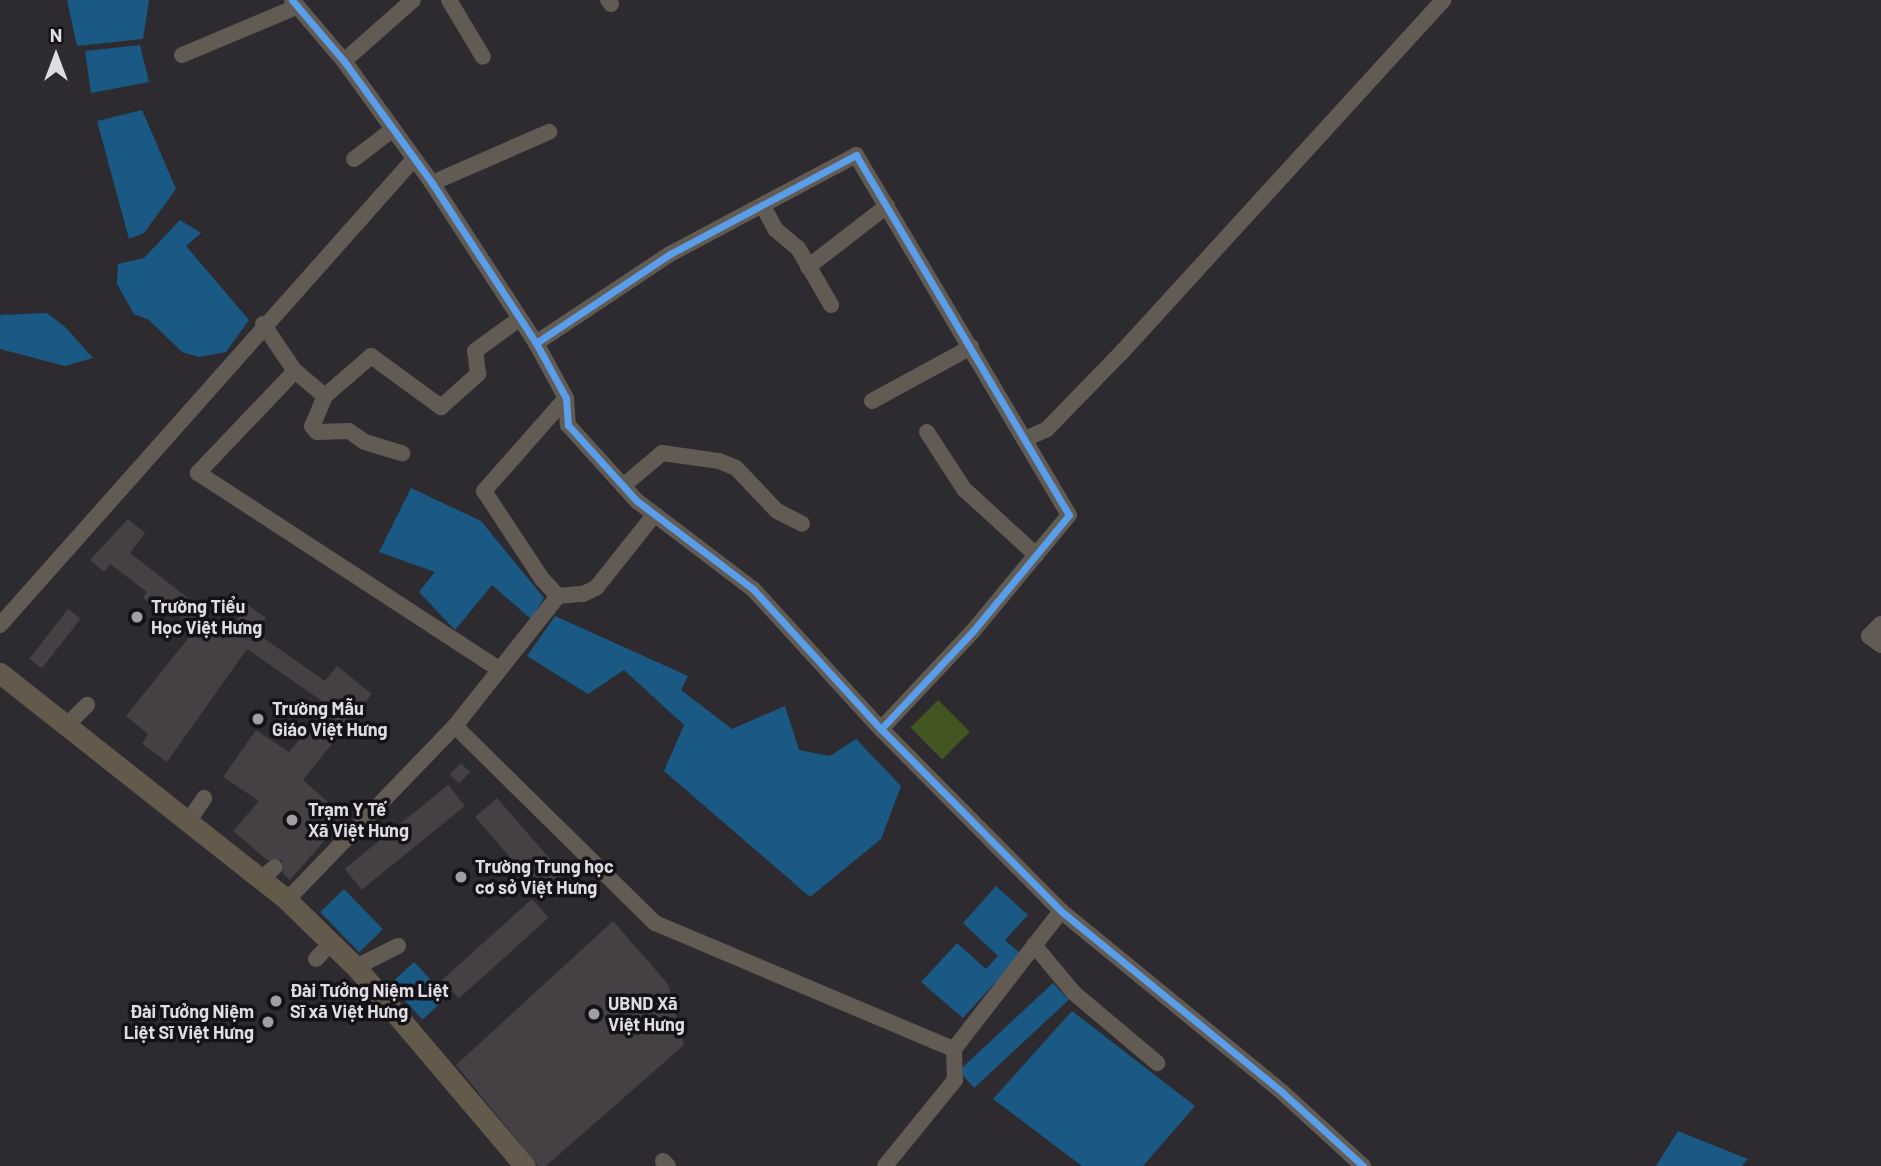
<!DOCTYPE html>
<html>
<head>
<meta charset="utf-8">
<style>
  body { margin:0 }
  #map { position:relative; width:1881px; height:1166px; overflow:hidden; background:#2d2b30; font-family:Barlow,sans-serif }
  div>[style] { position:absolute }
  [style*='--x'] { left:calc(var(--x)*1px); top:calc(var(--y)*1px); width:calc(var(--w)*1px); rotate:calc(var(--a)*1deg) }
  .green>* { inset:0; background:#435520; transform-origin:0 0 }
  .water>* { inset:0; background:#195983; transform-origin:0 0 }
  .building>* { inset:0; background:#444044; transform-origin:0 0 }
  .minor>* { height:16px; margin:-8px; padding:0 8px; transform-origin:8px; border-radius:8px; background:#625b54 }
  .major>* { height:21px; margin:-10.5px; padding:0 10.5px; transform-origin:10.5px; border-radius:10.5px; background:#635a4c }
  .cycleway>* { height:7px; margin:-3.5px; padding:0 3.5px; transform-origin:3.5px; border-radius:3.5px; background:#5a9eea }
  .dots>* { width:19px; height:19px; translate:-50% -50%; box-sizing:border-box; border:4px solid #141217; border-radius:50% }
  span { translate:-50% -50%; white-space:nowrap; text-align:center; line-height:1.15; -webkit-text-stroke:7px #141217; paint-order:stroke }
  .poi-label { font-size:18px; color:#dfdce3; font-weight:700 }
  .left { translate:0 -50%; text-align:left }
  .right { translate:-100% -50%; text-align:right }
  .north { position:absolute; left:21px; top:21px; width:70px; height:70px; -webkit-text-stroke:5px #141217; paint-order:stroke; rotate:0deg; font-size:19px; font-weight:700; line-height:28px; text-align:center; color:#dfdce3 }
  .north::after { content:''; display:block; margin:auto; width:24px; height:32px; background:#dfdce3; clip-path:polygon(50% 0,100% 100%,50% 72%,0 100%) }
</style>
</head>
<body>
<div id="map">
  <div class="green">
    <i style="left:938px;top:700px;width:45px;height:39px;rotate:45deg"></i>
  </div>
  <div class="water">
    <i style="clip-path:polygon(67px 0,149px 0,143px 39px,77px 46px)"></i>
    <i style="clip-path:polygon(140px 45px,149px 82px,91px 93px,85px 51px)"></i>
    <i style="clip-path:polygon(142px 110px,176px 189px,144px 233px,129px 239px,97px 121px)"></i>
    <i style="clip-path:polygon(180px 220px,201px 233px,186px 246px,249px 320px,226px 352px,199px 357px,182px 352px,149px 320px,134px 314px,117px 284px,118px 264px,144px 258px)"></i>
    <i style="clip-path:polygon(47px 313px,65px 327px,93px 358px,65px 366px,0 349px,0 315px)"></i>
    <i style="clip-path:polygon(411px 488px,481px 521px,544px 598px,531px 619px,492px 585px,455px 630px,419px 592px,435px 572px,379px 552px)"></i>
    <i style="clip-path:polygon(555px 616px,688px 676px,681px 690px,732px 729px,785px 706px,799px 750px,830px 756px,856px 739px,901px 786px,881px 839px,810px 897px,664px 771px,684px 725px,624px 670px,588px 694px,527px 656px)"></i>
    <i style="clip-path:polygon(996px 886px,1028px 915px,1005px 940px,1021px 954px,963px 1018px,921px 982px,957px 943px,986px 969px,998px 956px,963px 923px)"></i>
    <i style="left:344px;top:889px;width:56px;height:33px;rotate:46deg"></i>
    <i style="left:414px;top:962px;width:48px;height:33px;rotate:47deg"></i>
    <i style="left:1053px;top:983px;width:23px;height:129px;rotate:47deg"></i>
    <i style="clip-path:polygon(1072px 1011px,1195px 1106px,1143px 1166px,1082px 1166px,993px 1099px)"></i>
    <i style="clip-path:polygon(1678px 1131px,1748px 1159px,1742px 1166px,1656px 1166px)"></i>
  </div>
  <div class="building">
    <i style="clip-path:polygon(128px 519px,145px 533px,130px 553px,205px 611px,193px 627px,165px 605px,159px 611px,143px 598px,147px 592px,110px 564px,104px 572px,90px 560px)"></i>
    <i style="clip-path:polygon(248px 605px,266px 618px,255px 632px,325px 681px,337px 666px,372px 694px,303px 780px,345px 817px,290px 880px,283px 874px,282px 860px,267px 860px,233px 831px,259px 801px,223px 777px,256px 730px,289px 752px,329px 706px,247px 649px,167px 762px,142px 744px,148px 734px,126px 716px,202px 621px,223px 639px)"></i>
    <i style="left:68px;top:609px;width:16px;height:63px;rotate:38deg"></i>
    <i style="left:461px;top:763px;width:13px;height:16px;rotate:45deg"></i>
    <i style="left:448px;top:785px;width:27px;height:133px;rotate:51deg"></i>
    <i style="left:497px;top:798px;width:102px;height:29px;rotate:49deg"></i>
    <i style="left:532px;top:899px;width:25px;height:121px;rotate:48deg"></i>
    <i style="clip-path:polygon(613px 921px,668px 984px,684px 1045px,546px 1166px,538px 1166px,456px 1065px)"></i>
  </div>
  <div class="minor">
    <i style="--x:292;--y:0;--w:80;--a:49.6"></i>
    <i style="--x:344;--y:61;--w:150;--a:54.2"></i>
    <i style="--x:432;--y:183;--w:191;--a:57"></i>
    <i style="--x:536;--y:343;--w:63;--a:61.4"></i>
    <i style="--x:566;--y:398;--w:27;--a:86"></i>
    <i style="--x:568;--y:425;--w:103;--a:47.8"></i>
    <i style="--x:637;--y:501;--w:146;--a:37.2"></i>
    <i style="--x:753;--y:589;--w:190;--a:47.6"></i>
    <i style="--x:881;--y:729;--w:256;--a:45.3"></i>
    <i style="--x:1061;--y:911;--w:286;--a:39.3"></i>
    <i style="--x:1282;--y:1092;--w:110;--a:42.4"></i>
    <i style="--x:449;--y:0;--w:66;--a:59.2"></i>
    <i style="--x:608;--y:0;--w:5;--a:53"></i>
    <i style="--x:182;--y:55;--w:124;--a:-22.8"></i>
    <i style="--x:344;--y:61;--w:92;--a:-41.5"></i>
    <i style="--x:354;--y:159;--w:48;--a:-37.3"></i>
    <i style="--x:432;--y:183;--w:128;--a:-23.6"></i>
    <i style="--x:763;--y:206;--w:26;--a:62"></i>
    <i style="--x:775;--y:229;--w:30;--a:40"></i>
    <i style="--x:798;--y:248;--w:66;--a:59.9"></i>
    <i style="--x:808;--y:267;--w:100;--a:-37.7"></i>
    <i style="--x:263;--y:324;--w:57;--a:55.8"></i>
    <i style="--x:295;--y:371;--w:39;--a:40"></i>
    <i style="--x:325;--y:396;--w:61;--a:-41"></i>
    <i style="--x:371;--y:356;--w:87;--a:36.1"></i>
    <i style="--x:441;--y:407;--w:50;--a:-41.7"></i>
    <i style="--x:478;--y:374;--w:23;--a:-97"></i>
    <i style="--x:475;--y:351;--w:54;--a:-36"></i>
    <i style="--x:536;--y:343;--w:161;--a:-33.6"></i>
    <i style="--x:670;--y:254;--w:211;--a:-28"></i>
    <i style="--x:856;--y:155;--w:418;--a:59.4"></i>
    <i style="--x:1069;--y:515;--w:151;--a:129.6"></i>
    <i style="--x:973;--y:631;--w:134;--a:133.2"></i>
    <i style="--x:295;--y:371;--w:141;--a:133.6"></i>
    <i style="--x:198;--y:473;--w:359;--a:33.1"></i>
    <i style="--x:325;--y:396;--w:33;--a:113"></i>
    <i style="--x:312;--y:426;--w:8;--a:50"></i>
    <i style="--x:317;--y:432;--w:32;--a:-2"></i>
    <i style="--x:349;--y:431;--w:19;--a:35"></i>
    <i style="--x:365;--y:442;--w:39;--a:17"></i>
    <i style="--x:566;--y:398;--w:124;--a:131.4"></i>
    <i style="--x:484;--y:491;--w:105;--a:56.6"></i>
    <i style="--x:542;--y:579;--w:23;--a:47"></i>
    <i style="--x:558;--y:596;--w:25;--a:-5"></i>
    <i style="--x:583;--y:594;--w:14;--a:-25"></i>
    <i style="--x:596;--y:588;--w:93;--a:-51.5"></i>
    <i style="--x:872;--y:401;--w:113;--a:-28.6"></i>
    <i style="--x:927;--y:432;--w:68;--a:57"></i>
    <i style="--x:964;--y:489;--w:98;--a:42.5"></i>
    <i style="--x:1025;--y:439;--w:24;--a:-24"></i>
    <i style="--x:1047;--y:429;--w:106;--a:-45.8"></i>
    <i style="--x:1121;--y:353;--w:478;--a:-47.6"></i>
    <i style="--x:623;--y:486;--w:51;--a:-40.2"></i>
    <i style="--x:662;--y:453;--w:58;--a:8"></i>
    <i style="--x:719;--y:461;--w:18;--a:22"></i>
    <i style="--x:736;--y:468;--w:59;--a:46.4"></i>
    <i style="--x:777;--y:511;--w:28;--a:27"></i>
    <i style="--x:1881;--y:624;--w:17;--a:135"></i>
    <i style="--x:1869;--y:636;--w:15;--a:37"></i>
    <i style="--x:0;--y:625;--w:622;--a:-48.39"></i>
    <i style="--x:66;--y:726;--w:30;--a:-45"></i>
    <i style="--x:455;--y:726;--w:281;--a:44.6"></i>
    <i style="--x:655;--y:923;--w:324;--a:22.9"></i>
    <i style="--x:188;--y:822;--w:29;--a:-56"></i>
    <i style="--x:261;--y:879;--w:18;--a:-41"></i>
    <i style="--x:287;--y:900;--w:242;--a:-46"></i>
    <i style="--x:455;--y:726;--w:166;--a:-51.6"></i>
    <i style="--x:1034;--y:945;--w:62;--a:50.2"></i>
    <i style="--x:1074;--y:993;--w:109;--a:40.1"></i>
    <i style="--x:316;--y:959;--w:22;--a:-47"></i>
    <i style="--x:356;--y:967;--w:47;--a:-26.6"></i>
    <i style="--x:663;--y:1161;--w:7;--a:45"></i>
    <i style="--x:885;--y:1166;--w:111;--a:-50.9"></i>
    <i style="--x:955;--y:1080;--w:31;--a:-92"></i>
    <i style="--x:954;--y:1049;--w:175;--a:-52.2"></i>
  </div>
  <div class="major">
    <i style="--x:0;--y:673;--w:366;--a:38.3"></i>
    <i style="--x:287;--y:900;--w:96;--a:44.2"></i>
    <i style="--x:356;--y:967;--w:261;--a:49.7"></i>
  </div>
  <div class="cycleway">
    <i style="--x:292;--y:0;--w:80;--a:49.6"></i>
    <i style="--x:344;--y:61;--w:150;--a:54.2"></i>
    <i style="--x:432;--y:183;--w:191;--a:57"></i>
    <i style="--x:536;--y:343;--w:63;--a:61.4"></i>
    <i style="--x:566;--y:398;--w:27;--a:86"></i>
    <i style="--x:568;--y:425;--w:103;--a:47.8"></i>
    <i style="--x:637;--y:501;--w:146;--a:37.2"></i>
    <i style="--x:753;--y:589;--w:190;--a:47.6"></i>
    <i style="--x:881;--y:729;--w:256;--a:45.3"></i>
    <i style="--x:1061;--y:911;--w:286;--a:39.3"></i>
    <i style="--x:1282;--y:1092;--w:110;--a:42.4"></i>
    <i style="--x:536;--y:343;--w:161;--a:-33.6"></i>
    <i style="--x:670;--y:254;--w:211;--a:-28"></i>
    <i style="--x:856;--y:155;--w:418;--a:59.4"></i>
    <i style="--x:1069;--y:515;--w:151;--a:129.6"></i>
    <i style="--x:973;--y:631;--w:134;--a:133.2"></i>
  </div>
  <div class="dots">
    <i style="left:137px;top:617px;background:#a19ea4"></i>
    <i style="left:258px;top:719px;background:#a19ea4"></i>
    <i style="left:292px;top:820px;background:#a19ea4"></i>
    <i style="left:461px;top:877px;background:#a19ea4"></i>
    <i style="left:276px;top:1001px;background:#a19ea4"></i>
    <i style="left:594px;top:1014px;background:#a19ea4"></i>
    <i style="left:268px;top:1022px;background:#a19ea4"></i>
  </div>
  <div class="poi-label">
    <span class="left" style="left:151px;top:617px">Trường Tiểu<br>Học Việt Hưng</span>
    <span class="left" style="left:272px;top:719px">Trường Mẫu<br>Giáo Việt Hưng</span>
    <span class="left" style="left:308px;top:820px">Trạm Y Tế<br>Xã Việt Hưng</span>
    <span class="left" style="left:475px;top:877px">Trường Trung học<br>cơ sở Việt Hưng</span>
    <span class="left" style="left:290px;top:1001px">Đài Tưởng Niệm Liệt<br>Sĩ xã Việt Hưng</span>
    <span class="left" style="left:608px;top:1014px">UBND Xã<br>Việt Hưng</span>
    <span class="right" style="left:254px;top:1022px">Đài Tưởng Niệm<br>Liệt Sĩ Việt Hưng</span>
  </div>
  <div class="north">N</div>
</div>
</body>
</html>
